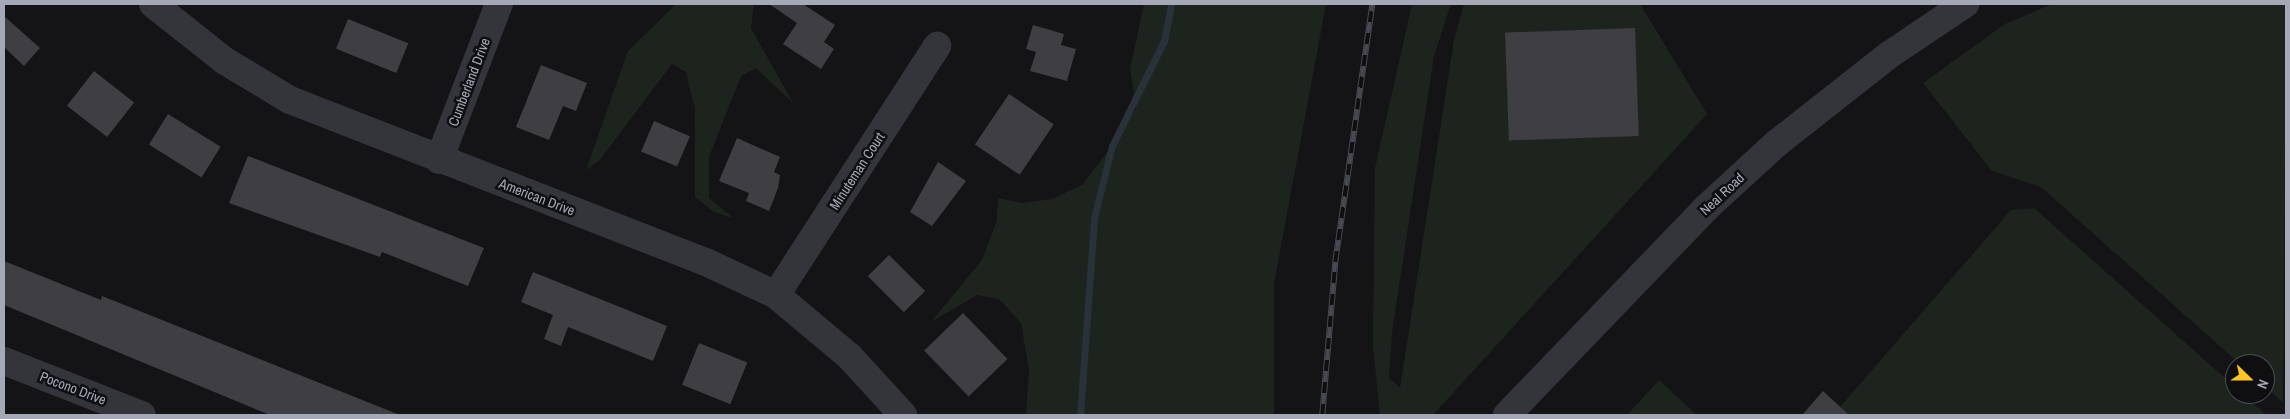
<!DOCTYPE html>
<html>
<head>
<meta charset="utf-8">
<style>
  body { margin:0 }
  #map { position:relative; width:2290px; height:419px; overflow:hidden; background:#141416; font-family:"Archivo Narrow",sans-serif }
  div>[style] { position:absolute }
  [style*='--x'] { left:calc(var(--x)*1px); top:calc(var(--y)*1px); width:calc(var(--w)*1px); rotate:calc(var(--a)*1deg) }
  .green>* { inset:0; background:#1c241d }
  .stream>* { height:7px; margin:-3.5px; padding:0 3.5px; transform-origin:3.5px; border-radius:3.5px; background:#29313a }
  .building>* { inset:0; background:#3e3e43; transform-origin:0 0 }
  .minor>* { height:28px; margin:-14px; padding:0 14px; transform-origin:14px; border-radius:14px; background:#34353b }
  .rail>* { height:5.5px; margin-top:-2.75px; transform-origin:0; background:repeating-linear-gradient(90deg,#0f0f11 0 11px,#474950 0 22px); box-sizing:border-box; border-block:1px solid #474950 }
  span { translate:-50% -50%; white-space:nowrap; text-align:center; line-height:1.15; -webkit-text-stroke:5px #0f0f11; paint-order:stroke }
  .street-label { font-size:14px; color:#a5a9b7 }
  .frame { position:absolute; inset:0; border:5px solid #a5a9b7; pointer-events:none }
  .north { position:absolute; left:2225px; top:354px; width:50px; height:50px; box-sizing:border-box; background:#0f0f11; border:1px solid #4b4d53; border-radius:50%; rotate:112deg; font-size:14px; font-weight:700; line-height:20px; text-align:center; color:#a5a9b7 }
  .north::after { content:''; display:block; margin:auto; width:18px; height:22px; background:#fdc425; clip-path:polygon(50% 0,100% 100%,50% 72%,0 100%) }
</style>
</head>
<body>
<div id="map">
  <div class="green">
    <i style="clip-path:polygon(676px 4px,754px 4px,751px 28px,793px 103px,756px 68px,741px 76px,709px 157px,709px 198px,733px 218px,714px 212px,695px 197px,695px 109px,686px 72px,672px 64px,600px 160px,586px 170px,628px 51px)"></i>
    <i style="clip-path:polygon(1144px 4px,1326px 4px,1274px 284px,1274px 415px,1026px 415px,1029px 370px,1021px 323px,999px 299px,977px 295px,931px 322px,982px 260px,997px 220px,998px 198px,1022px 203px,1052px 199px,1082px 185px,1113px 145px,1136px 109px,1130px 69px)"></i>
    <i style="clip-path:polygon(1412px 4px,1451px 4px,1434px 56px,1392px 333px,1389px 378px,1400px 388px,1454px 40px,1464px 4px,1640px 4px,1707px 114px,1433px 415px,1380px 415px,1373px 345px,1375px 168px)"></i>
    <i style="clip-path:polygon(2052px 4px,2286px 4px,2283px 403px,2265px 386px,2265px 364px,2240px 364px,2041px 187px,1992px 171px,1923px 83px,2005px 24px)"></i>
    <i style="clip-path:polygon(2034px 208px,2235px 387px,2235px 394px,2243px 394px,2266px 415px,1833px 415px,2011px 210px)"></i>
    <i style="clip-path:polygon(1659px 380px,1697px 415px,1627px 415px)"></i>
  </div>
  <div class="stream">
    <i style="--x:1080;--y:415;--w:197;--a:-85.9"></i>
    <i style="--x:1094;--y:218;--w:74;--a:-76"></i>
    <i style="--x:1112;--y:146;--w:117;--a:-63.7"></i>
    <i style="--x:1164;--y:41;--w:38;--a:-79"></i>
  </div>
  <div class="building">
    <i style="clip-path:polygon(769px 4px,803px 4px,835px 25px,824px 42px,834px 49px,821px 69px,783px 44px,797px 23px)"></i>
    <i style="clip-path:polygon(4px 16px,40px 48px,24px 66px,4px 47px)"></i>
    <i style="left:348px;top:19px;width:65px;height:32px;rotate:22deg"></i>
    <i style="clip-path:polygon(1033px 25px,1064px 34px,1061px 45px,1076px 49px,1067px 81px,1030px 71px,1036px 52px,1026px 49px)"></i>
    <i style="left:1635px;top:28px;width:108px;height:130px;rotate:88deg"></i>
    <i style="clip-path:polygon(541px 65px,587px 83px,576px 111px,563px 106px,549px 140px,516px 127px)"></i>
    <i style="left:94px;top:71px;width:51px;height:44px;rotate:38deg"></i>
    <i style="left:1009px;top:94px;width:54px;height:61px;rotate:34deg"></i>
    <i style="left:168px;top:114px;width:62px;height:36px;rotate:32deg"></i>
    <i style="left:654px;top:121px;width:39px;height:33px;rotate:23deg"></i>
    <i style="clip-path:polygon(737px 138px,780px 157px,774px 172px,780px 175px,778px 188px,769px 211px,746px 201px,749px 193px,719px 181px)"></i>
    <i style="clip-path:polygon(248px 156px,484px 248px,468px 286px,382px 252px,380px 257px,229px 203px)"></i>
    <i style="clip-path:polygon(938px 162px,966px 181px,932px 226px,910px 212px)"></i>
    <i style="left:889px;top:255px;width:51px;height:30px;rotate:45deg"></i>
    <i style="clip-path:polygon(4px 261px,101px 300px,102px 296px,400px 415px,270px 415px,4px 305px)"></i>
    <i style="clip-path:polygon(533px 272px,667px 326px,653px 361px,568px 327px,561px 346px,544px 339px,553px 315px,521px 302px)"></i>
    <i style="left:963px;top:313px;width:64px;height:54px;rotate:46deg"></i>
    <i style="left:699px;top:343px;width:52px;height:45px;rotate:22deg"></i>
    <i style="clip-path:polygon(1823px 391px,1849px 415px,1802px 415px)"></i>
  </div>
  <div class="minor">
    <i style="--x:153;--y:4;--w:92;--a:38.4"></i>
    <i style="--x:225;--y:61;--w:76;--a:31"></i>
    <i style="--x:290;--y:100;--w:446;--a:21.3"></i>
    <i style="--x:706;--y:262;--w:77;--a:25.2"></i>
    <i style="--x:776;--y:295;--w:95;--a:39.9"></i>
    <i style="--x:849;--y:356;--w:80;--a:47.5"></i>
    <i style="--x:439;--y:160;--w:167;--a:-69"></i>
    <i style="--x:776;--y:295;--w:297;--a:-57.1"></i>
    <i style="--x:4;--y:361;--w:148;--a:21.4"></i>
    <i style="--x:1507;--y:415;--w:287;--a:-46.1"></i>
    <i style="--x:1706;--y:208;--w:96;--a:-42.5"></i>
    <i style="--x:1777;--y:143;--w:142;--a:-38.2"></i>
    <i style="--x:1889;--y:55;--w:92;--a:-33.9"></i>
  </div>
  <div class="rail">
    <i style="--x:1322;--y:415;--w:154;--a:-85.1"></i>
    <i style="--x:1335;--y:262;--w:261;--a:-81.8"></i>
  </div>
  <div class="street-label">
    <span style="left:469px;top:82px;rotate:-69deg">Cumberland Drive</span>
    <span style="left:857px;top:171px;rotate:-57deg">Minuteman Court</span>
    <span style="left:1722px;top:194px;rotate:-43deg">Neal Road</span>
    <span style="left:537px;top:197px;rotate:21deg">American Drive</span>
    <span style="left:73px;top:388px;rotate:21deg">Pocono Drive</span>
  </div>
  <div class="frame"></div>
  <div class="north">N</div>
</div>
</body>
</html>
